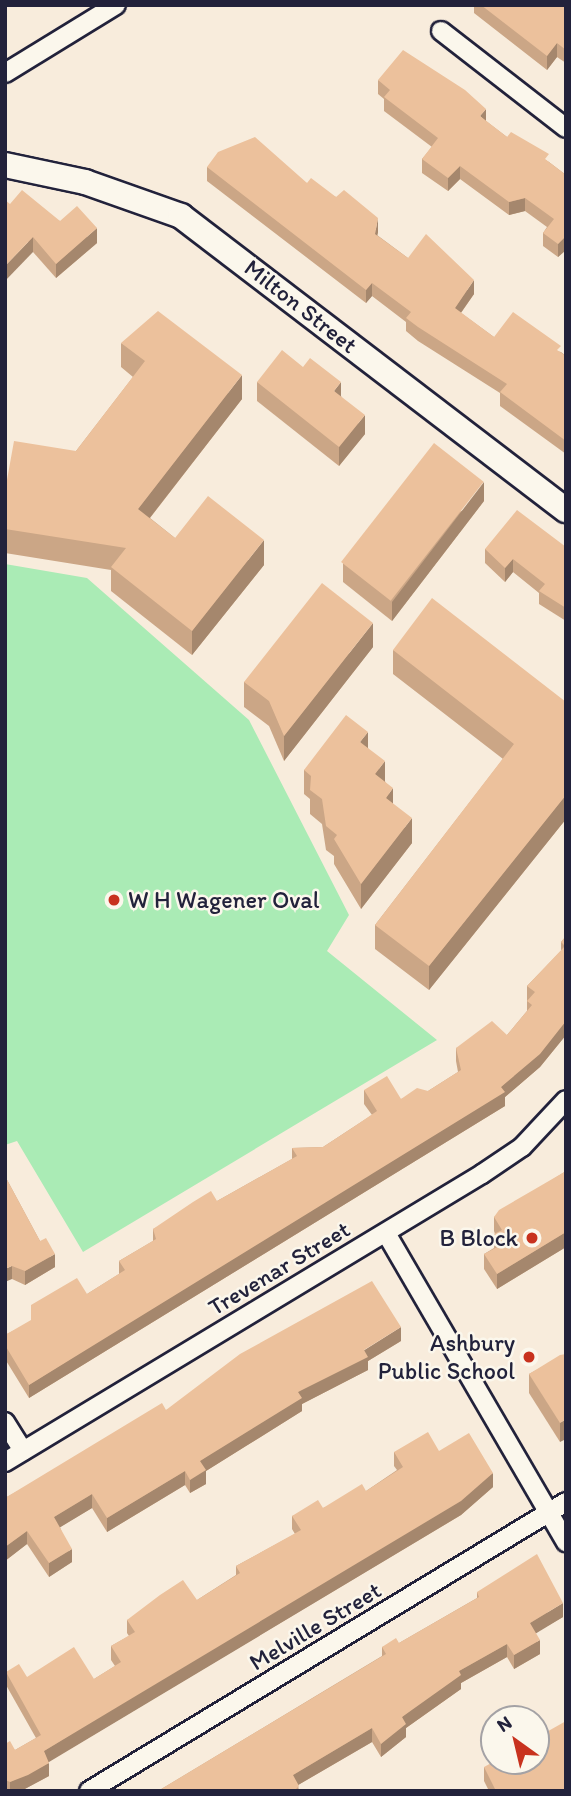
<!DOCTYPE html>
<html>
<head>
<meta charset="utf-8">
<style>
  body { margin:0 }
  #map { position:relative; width:571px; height:1796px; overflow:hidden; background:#f8ecdc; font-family:Itim,sans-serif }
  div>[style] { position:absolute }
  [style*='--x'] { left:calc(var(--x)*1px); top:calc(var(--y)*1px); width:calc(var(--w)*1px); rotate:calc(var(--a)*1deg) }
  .green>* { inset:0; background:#aaebb5 }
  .roads { filter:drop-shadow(2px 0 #22223b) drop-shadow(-2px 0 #22223b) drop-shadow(0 2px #22223b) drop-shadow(0 -2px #22223b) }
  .minor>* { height:18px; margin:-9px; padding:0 9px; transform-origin:9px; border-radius:9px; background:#fbf7ec }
  .secondary>* { height:24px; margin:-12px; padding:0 12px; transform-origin:12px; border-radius:12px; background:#fbf7ec }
  .wall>* { inset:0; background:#cba686 }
  .shaded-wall>* { inset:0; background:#a5876d }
  .building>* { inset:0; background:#ecc19c; transform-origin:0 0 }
  .dots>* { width:19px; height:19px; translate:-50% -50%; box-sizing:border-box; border:4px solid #fbf7ec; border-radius:50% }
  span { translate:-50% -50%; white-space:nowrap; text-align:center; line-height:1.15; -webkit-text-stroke:5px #fbf7ec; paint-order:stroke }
  .street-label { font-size:24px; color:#22223b }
  .poi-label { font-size:24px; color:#22223b }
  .left { translate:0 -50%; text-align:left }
  .right { translate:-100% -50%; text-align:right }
  .frame { position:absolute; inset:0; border:7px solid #22223b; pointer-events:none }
  .north { position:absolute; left:480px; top:1705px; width:70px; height:70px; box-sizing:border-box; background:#fbf7ec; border:2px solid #a4a2a5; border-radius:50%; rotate:326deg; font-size:19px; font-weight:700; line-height:28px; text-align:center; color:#22223b }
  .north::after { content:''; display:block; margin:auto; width:24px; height:32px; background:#c8321e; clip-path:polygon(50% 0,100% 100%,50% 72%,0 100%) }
</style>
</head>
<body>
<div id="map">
  <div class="green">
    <i style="clip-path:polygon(5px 564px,87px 578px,249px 720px,349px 915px,327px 951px,437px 1040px,83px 1252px,17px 1141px,5px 1145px)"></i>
  </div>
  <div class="roads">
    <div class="minor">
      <i style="--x:441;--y:31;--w:158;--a:37.8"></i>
      <i style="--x:5;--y:73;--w:130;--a:-31.5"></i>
      <i style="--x:386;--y:1233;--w:358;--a:59.8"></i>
      <i style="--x:5;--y:1422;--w:34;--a:58"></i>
      <i style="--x:5;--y:1462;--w:557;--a:-31.12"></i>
      <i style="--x:482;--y:1174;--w:48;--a:-34"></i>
      <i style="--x:522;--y:1147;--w:64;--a:-46.9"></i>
      <i style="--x:89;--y:1791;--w:558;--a:-31.21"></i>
    </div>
    <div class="secondary">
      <i style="--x:5;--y:165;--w:82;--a:12"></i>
      <i style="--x:85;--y:182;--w:102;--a:19.5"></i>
      <i style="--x:181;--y:216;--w:484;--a:37.4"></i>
    </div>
  </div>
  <div class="wall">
    <i style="clip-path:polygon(474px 5px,563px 5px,566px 7px,566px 63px,557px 57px,547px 70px,474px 13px)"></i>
    <i style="clip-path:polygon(378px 80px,486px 121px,507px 137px,549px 162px,566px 175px,566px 250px,558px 257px,543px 246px,543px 233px,547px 227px,525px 211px,509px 215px,460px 179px,448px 191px,422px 173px,422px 159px,432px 147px,384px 111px,384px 99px,378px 94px)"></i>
    <i style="clip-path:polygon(207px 167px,307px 183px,336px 197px,378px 232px,377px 235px,408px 258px,474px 294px,461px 313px,494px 337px,561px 352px,566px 356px,566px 454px,500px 406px,500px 393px,418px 341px,406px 331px,406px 322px,372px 296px,366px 303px,207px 181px)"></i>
    <i style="clip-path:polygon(10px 204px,60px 221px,97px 243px,56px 278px,33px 252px)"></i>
    <i style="clip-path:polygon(121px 343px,242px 399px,150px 518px,175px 538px,264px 565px,192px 655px,111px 591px,111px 570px,5px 553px,5px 491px,76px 451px,133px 377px,121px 367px)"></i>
    <i style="clip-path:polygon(257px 382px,341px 396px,365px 434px,339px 466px,257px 401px)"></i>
    <i style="clip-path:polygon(484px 501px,392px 621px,343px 582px,343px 563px)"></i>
    <i style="clip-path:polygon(566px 547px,566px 621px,539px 604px,539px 593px,513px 572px,505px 582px,485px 563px,485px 549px)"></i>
    <i style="clip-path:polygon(373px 647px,284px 761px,269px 726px,244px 707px,244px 682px)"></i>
    <i style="clip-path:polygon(393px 650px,566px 702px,566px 819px,429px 990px,375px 949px,375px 925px,503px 759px,393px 674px)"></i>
    <i style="clip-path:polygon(368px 748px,385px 781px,393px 804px,412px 843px,361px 909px,334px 864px,334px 856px,326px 850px,322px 824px,310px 814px,310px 799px,304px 794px,304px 770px)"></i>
    <i style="clip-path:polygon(566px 936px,566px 1035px,540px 1067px,505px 1097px,505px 1106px,29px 1398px,5px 1359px,5px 1335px,87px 1294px,119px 1274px,119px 1261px,153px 1241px,153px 1229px,217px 1201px,292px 1159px,292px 1148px,323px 1147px,352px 1128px,372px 1115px,364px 1104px,364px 1090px,401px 1099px,428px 1091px,458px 1072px,456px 1061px,456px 1048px,507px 1035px,527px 1011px,527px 986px,561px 951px,561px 942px)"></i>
    <i style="clip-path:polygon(566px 1171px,566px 1247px,497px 1289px,484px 1269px,484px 1254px,494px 1248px,495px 1234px,494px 1231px,494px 1217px)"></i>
    <i style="clip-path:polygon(5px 1176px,40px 1241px,55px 1267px,25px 1285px,12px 1279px)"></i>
    <i style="clip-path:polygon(401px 1341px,368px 1361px,368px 1370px,302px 1404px,302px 1411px,206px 1471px,206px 1484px,190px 1493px,185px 1485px,107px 1532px,92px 1508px,60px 1527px,72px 1562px,49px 1577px,27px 1544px,5px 1561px,5px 1498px,166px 1410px)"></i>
    <i style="clip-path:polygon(566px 1354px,560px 1442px,529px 1393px,529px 1374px)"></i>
    <i style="clip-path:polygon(439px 1451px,493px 1487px,461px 1515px,48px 1762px,49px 1776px,21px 1791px,5px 1791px,5px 1744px,15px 1750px,36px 1738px,6px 1685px,6px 1672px,27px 1677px,94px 1679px,115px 1666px,111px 1660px,111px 1646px,129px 1636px,127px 1633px,127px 1620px,197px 1600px,236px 1575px,236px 1566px,295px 1534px,292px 1529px,292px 1516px,323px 1508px,366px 1491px,397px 1470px,394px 1466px,394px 1452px)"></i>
    <i style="clip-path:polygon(477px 1592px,563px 1617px,535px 1633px,540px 1654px,514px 1669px,507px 1657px,461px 1683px,461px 1689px,406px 1728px,406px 1737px,381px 1757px,372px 1742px,298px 1785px,299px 1791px,158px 1791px,382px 1656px,382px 1647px,399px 1643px,477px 1598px)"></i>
    <i style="clip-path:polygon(484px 1767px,566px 1791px,489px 1791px,484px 1781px)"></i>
  </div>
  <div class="shaded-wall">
    <i style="clip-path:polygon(557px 43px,557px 57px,547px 70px,547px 56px)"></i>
    <i style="clip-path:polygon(486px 109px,486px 122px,480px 116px)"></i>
    <i style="clip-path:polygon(460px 166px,460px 179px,448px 191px,448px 178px)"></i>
    <i style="clip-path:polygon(525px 198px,525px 211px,509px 215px,509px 202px)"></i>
    <i style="clip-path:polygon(378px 218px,378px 232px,375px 247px,375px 234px)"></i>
    <i style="clip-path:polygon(97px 228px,97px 243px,56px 278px,56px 264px)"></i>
    <i style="clip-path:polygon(566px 236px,566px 250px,558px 257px,558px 244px)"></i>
    <i style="clip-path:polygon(33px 237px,33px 252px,5px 281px,5px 266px)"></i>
    <i style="clip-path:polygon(474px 280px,474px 294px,455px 321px,455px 308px)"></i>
    <i style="clip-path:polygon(372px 283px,372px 296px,366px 303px,366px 290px)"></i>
    <i style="clip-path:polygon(242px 375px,242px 399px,138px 533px,138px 509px)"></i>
    <i style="clip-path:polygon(341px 382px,341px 402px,334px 391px)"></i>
    <i style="clip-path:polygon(365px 415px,365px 434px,339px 466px,339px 447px)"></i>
    <i style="clip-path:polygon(484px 482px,484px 501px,392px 621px,392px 602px)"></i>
    <i style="clip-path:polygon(264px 540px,264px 565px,192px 655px,192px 631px)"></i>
    <i style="clip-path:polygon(513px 559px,513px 572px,505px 582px,505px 568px)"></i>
    <i style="clip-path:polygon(373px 623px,373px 647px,284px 761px,284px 736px)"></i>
    <i style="clip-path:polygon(368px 732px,368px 756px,360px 742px)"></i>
    <i style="clip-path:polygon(385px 761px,385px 785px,375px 774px)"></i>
    <i style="clip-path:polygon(393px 788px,393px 812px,386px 798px)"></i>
    <i style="clip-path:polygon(566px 795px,566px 819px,429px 990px,429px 966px)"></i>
    <i style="clip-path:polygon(412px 818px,412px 843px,361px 909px,361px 884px)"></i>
    <i style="clip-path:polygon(566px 1021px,566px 1035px,540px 1067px,505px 1097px,505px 1106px,29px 1398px,29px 1385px,501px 1087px)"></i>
    <i style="clip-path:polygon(566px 1232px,566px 1247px,497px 1289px,497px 1274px)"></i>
    <i style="clip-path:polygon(55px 1254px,55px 1267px,25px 1285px,25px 1271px)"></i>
    <i style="clip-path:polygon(12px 1266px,12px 1279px,5px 1282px,5px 1269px)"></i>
    <i style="clip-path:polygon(401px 1327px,401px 1341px,368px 1361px,368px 1370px,302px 1404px,302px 1411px,206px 1471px,206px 1484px,190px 1493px,190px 1480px,200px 1461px,298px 1392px)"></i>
    <i style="clip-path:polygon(566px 1419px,566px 1439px,560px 1442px,560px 1423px)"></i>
    <i style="clip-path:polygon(185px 1471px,185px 1485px,107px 1532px,107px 1518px)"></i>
    <i style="clip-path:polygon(493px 1473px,493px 1487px,461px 1515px,44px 1765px,44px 1751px)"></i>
    <i style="clip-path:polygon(92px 1494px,92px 1508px,54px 1531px,54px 1517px)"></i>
    <i style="clip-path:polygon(27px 1531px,27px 1544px,5px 1561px,5px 1547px)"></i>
    <i style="clip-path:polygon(72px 1549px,72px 1562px,49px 1577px,49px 1563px)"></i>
    <i style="clip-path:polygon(563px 1603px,563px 1617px,530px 1637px,530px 1623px)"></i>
    <i style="clip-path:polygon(540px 1640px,540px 1654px,514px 1669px,514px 1655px)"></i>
    <i style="clip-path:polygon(507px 1644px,507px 1657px,461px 1683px,461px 1689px,406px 1728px,406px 1737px,381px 1757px,381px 1744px,402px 1717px,459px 1671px)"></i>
    <i style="clip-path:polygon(372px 1728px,372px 1742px,293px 1788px,293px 1775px)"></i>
    <i style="clip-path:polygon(49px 1763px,49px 1776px,21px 1791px,10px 1791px,10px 1782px)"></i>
  </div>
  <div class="building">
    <i style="clip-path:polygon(481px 5px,563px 5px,566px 7px,566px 50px,557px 43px,547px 56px)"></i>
    <i style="clip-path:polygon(403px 50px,465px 90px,486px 109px,480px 116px,507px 137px,511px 132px,549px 154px,545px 159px,566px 175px,566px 236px,558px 244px,543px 233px,554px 219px,525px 198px,509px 202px,460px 166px,448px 178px,422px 159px,438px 138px,384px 97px,390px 90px,378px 80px)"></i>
    <i style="clip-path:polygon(255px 137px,307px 183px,311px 178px,336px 197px,344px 190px,378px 218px,375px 234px,408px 258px,426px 234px,474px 280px,455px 308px,494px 337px,513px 312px,561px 346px,557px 350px,566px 356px,566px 441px,500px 392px,507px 384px,418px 327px,406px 318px,411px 312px,372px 283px,366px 290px,207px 167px,218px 152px)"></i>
    <i style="clip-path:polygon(22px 190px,60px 221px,77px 206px,97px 228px,56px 264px,33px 237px,5px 266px,5px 200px,10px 204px)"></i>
    <i style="clip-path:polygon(158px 311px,242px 375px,138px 509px,175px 538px,208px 496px,264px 540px,192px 631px,111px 567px,126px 548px,5px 529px,5px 491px,14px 441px,76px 451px,145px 361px,121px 343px)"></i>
    <i style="clip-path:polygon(282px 350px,303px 367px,310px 358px,341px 382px,334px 391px,365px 415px,339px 447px,257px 382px)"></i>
    <i style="left:434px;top:443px;width:63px;height:151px;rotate:38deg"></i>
    <i style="clip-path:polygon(517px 510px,566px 547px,566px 608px,539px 591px,545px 584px,513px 559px,505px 568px,485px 549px)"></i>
    <i style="clip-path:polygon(322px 583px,373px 623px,284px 736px,269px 701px,244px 682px)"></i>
    <i style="clip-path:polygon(432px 598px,566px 702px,566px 795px,429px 966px,375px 925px,514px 744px,393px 650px)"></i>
    <i style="clip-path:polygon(346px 715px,368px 732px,360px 742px,385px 761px,375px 774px,393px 788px,386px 798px,412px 818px,361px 884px,334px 839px,337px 835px,326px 826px,322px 799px,310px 790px,311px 776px,304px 770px)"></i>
    <i style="clip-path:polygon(566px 936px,566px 1021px,540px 1054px,501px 1087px,505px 1092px,29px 1385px,5px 1345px,5px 1335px,31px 1320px,31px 1305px,77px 1278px,87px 1294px,125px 1270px,119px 1261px,156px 1239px,153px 1229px,193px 1202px,211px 1191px,217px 1201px,297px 1156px,292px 1148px,323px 1147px,352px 1128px,377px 1111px,364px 1090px,387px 1076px,401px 1099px,417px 1088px,428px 1091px,461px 1070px,456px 1048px,492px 1021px,507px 1035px,532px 1005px,527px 1001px,535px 992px,527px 986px,565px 946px,561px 942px)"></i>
    <i style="clip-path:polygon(566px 1171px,566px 1232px,497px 1274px,484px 1254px,501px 1245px,494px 1234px,502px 1230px,494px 1217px,499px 1210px)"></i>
    <i style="clip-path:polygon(5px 1176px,40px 1241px,46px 1238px,55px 1254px,25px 1271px,12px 1266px,5px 1269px)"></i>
    <i style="clip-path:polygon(372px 1281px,401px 1327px,364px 1350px,368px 1357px,298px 1392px,302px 1398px,200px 1461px,206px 1470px,190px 1480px,185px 1471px,107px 1518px,92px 1494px,54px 1517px,72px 1549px,49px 1563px,27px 1531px,5px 1547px,5px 1498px,162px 1403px,166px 1410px,240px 1354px)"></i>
    <i style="clip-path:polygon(566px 1354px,566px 1419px,560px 1423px,529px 1374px,560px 1355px)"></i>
    <i style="clip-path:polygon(428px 1432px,439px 1451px,469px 1433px,493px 1473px,461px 1501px,44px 1751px,49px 1763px,28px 1775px,10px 1782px,5px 1780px,5px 1744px,10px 1741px,15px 1750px,41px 1735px,6px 1672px,19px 1664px,27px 1677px,74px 1647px,94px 1679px,121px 1662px,111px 1646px,135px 1632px,127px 1620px,160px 1595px,183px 1580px,197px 1600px,240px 1573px,236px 1566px,301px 1530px,292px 1516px,318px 1500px,323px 1508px,362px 1484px,366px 1491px,403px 1467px,394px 1452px)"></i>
    <i style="clip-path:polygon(537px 1554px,563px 1603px,530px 1623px,540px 1640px,514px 1655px,507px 1644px,459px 1671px,461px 1675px,402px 1717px,406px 1724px,381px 1744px,372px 1728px,293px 1775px,299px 1786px,294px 1791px,158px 1791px,386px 1654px,382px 1647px,396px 1638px,399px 1643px,479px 1597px,477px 1592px)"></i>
    <i style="clip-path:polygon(566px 1721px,566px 1791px,496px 1791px,484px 1767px,495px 1761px,536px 1761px,536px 1738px)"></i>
  </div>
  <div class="dots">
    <i style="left:114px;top:900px;background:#c8321e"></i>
    <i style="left:532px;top:1238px;background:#c8321e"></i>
    <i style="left:529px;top:1357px;background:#c8321e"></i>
  </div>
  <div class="street-label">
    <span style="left:301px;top:306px;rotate:38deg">Milton Street</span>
    <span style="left:279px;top:1268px;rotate:-31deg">Trevenar Street</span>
    <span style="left:315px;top:1626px;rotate:-31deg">Melville Street</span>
  </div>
  <div class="poi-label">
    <span class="left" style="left:128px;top:900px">W H Wagener Oval</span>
    <span class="right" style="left:518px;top:1238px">B Block</span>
    <span class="right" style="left:515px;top:1357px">Ashbury<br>Public School</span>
  </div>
  <div class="frame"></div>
  <div class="north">N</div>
</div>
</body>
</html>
